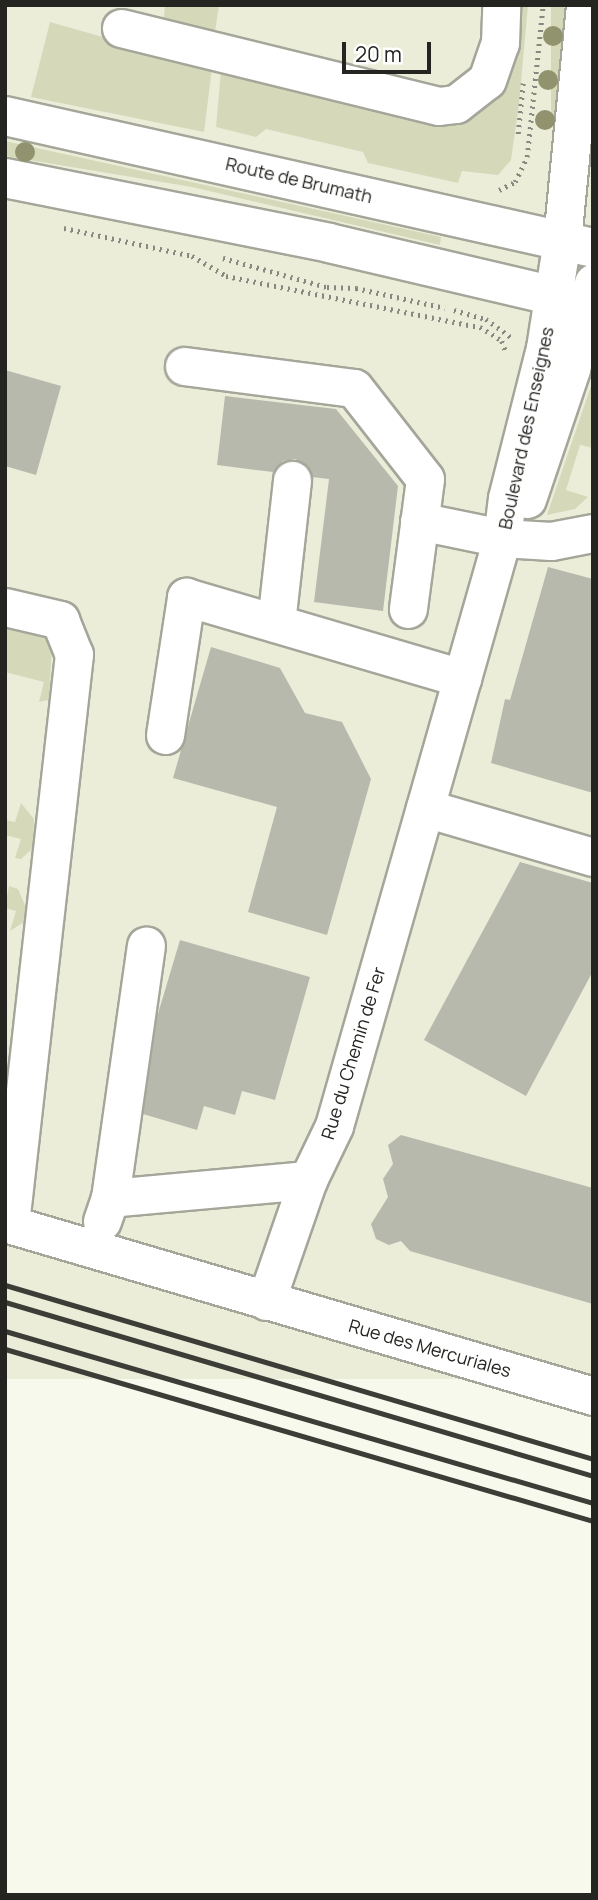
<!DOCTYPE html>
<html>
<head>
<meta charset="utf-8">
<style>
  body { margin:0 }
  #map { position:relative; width:598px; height:1900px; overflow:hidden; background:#f7f9ec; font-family:Manrope,sans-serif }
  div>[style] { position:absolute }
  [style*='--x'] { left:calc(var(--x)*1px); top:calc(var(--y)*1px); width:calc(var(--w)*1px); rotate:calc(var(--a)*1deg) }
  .built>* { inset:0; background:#ebedd9; transform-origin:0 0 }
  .green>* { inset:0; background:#d6d9b9; transform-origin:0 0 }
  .building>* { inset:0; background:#b8b9ad }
  .path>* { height:4.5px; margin-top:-2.25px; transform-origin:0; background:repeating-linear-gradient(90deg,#878880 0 2px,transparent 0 7px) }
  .roads { filter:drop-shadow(2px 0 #a5a69a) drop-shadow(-2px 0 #a5a69a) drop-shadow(0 2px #a5a69a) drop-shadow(0 -2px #a5a69a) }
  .minor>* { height:37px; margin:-18.5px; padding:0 18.5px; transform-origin:18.5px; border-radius:18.5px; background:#fff }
  .major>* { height:38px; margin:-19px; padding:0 19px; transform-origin:19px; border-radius:19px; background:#fff }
  .rail>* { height:5px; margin:-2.5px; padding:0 2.5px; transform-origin:2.5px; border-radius:2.5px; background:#3d3d38 }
  .trees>* { width:20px; height:20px; margin:-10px; border-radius:50%; background:#91936e }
  span { translate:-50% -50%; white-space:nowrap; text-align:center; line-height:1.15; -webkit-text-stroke:5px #fff; paint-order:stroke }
  .street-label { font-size:18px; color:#242420 }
  .frame { position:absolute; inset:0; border:7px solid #242420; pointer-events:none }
  .scale { position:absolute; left:342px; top:42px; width:89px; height:32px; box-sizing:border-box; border:4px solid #242420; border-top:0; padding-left:9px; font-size:21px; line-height:24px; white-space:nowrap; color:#242420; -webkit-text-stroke:5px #fff; paint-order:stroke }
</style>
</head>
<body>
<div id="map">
  <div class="built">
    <i style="left:5px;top:5px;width:588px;height:1374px"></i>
  </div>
  <div class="green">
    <i style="clip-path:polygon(165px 5px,219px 5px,214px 39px,163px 26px)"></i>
    <i style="clip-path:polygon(515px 5px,528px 5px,519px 104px,511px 160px,498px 175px,462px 171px,458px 183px,368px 163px,363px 152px,266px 129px,256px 137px,216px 127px,221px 70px,444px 121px)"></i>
    <i style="left:551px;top:5px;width:13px;height:121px"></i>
    <i style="clip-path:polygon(50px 22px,212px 68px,204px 132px,31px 97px)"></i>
    <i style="clip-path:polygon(5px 141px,441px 237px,440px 245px,192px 187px,5px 156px)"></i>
    <i style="clip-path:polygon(593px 380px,593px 448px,580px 445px,566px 490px,588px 497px,575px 509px,547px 515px)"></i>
    <i style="clip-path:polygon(5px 626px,41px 632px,52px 645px,49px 700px,39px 702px,44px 682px,5px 672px)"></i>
    <i style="clip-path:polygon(21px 803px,34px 819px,33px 848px,21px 859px,15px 858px,21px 839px,5px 835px,5px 820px,15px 822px)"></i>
    <i style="clip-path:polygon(9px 886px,18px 889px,27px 910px,24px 922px,10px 931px,16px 911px,5px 908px)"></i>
  </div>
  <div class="building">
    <i style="clip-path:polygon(5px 370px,61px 386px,36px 475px,5px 466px)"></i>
    <i style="clip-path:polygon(225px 396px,336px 409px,398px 486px,383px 611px,314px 602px,329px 479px,312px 477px,305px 464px,295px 459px,283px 461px,273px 472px,217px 465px)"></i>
    <i style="clip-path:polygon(548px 567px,593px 579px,593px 793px,491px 763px,505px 699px,510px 700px)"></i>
    <i style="clip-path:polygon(211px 647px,280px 668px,305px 713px,342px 722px,371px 779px,327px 935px,248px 912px,277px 807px,173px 778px)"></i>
    <i style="clip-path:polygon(520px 862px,593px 883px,593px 971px,526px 1096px,424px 1040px)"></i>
    <i style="clip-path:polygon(180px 940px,310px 977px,275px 1100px,242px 1091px,235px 1115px,204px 1106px,197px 1130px,143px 1114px,157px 1017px)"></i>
    <i style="clip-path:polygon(401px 1135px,593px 1188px,593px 1304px,410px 1251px,401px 1241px,389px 1245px,376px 1239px,371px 1224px,388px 1197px,383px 1179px,393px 1164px,388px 1145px)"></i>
  </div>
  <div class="path">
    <i style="--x:518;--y:134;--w:51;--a:-84.4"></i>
    <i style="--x:499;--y:190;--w:18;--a:-27"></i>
    <i style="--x:515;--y:182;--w:28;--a:-64"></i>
    <i style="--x:527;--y:157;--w:153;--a:-84"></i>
    <i style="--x:64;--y:228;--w:131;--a:12.3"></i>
    <i style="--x:192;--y:256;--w:39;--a:30"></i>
    <i style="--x:226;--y:276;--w:259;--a:11.4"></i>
    <i style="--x:480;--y:327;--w:26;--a:32"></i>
    <i style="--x:502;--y:341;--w:12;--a:70"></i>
    <i style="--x:223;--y:258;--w:108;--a:15.6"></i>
    <i style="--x:327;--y:287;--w:29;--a:2"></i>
    <i style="--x:356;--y:288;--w:91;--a:12.7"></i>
    <i style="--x:454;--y:310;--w:33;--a:16"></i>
    <i style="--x:486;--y:319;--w:34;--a:36"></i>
  </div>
  <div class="roads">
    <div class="minor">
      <i style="--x:121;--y:28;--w:327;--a:13.8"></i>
      <i style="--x:439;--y:106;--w:17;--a:-7"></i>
      <i style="--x:456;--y:104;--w:39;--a:-38"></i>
      <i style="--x:487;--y:80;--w:39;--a:-71"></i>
      <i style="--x:500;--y:43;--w:38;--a:-88"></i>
      <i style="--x:184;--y:366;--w:171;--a:7.4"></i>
      <i style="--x:354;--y:388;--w:115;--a:52"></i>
      <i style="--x:425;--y:479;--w:131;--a:97.5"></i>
      <i style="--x:527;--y:499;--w:137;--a:-71.3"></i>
      <i style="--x:571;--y:369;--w:89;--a:-75.7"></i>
      <i style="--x:419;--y:521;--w:85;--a:11.6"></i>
      <i style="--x:502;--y:538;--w:49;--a:3.5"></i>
      <i style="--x:551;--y:541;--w:43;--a:-10.8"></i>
      <i style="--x:5;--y:607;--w:57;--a:13.3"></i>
      <i style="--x:60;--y:620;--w:37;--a:68"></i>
      <i style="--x:74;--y:654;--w:574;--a:96.41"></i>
      <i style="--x:276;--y:623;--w:144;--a:-83.6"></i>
      <i style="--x:165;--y:735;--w:140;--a:-81.3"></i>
      <i style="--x:186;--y:597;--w:288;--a:16.4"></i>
      <i style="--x:425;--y:808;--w:175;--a:16.3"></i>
      <i style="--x:110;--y:1198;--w:255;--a:-81.9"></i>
      <i style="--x:102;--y:1221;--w:24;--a:-71"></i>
      <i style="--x:110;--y:1198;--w:199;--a:-5.2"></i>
      <i style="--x:5;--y:1223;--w:613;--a:16.39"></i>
      <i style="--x:266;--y:1301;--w:128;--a:-70.9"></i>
      <i style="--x:308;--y:1180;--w:60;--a:-64.3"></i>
      <i style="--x:334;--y:1126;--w:612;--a:-74.05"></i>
      <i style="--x:502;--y:538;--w:40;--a:-82.9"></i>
      <i style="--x:507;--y:498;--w:155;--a:-75.8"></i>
      <i style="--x:545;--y:348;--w:109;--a:-81.1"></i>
      <i style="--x:562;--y:240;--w:236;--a:-84.4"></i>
    </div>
    <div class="major">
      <i style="--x:5;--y:116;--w:603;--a:12.65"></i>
      <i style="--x:5;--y:178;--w:330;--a:11.3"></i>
      <i style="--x:329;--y:243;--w:271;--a:13.2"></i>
    </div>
  </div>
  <div class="rail">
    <i style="--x:5;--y:1285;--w:613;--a:16.48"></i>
    <i style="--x:5;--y:1302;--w:613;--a:16.48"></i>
    <i style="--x:5;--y:1331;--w:613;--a:16.31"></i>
    <i style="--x:5;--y:1349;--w:613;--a:16.31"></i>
  </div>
  <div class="trees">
    <i style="left:553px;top:36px"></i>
    <i style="left:548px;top:80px"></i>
    <i style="left:545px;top:120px"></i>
    <i style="left:25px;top:152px"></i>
  </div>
  <div class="street-label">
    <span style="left:299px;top:180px;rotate:13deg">Route de Brumath</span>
    <span style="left:526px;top:428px;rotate:-78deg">Boulevard des Enseignes</span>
    <span style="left:353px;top:1053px;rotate:-73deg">Rue du Chemin de Fer</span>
    <span style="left:430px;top:1348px;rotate:16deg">Rue des Mercuriales</span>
  </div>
  <div class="frame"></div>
  <div class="scale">20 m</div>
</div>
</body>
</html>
